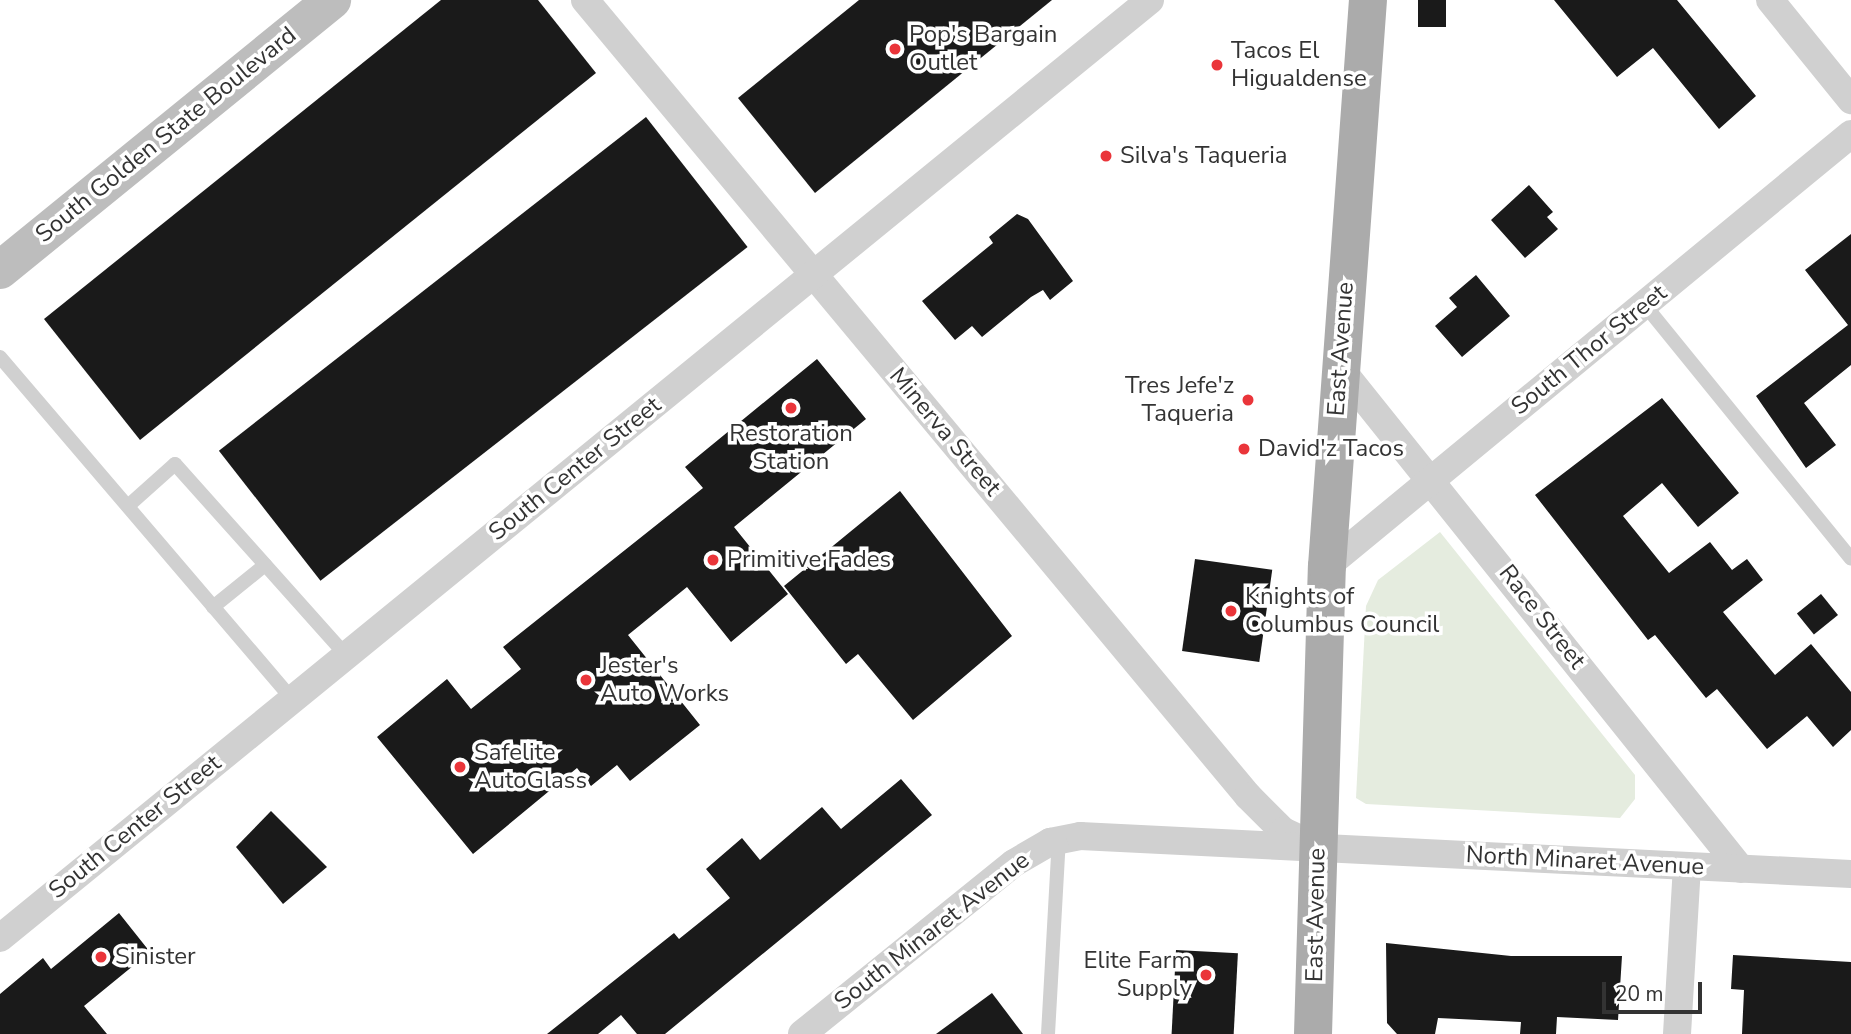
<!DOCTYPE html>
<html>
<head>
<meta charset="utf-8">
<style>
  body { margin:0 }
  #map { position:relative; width:1851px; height:1034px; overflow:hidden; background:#fff; font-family:"Nunito Sans",sans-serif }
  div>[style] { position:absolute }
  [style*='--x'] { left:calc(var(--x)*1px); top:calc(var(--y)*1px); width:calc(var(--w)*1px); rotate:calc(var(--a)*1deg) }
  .green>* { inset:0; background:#e5ecdf }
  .building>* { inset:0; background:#1a1a1a; transform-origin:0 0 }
  .service>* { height:14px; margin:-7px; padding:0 7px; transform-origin:7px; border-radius:7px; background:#d0d0d0 }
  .minor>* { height:28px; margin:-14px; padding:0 14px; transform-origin:14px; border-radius:14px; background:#d0d0d0 }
  .secondary>* { height:38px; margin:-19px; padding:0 19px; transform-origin:19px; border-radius:19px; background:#bdbdbd }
  .primary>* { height:38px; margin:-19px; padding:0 19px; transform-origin:19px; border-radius:19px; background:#ababab }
  .dots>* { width:19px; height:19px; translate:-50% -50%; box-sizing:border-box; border:4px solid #fff; border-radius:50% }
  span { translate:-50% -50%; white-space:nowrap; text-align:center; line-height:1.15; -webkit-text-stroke:7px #fff; paint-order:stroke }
  .poi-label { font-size:24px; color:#333 }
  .left { translate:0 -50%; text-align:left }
  .right { translate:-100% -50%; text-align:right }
  .street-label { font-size:24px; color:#333 }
  .scale { position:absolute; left:1602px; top:982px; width:100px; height:32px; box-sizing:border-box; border:4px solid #333; border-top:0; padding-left:9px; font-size:21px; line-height:24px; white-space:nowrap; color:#333; -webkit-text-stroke:5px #fff; paint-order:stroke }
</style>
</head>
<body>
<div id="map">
  <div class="green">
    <i style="clip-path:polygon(1440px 532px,1635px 775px,1635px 799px,1620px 818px,1366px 804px,1356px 798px,1366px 606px,1378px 580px)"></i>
  </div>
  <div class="building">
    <i style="clip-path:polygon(441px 0,538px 0,596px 73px,140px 440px,44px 319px)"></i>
    <i style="clip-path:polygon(859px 0,1052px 0,815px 193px,738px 98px)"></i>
    <i style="left:1418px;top:0;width:28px;height:27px"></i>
    <i style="clip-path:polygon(1554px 0,1677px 0,1756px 96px,1719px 129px,1653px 48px,1617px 77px)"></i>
    <i style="left:646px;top:117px;width:165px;height:542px;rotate:52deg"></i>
    <i style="clip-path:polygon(1529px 185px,1553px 212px,1547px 217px,1558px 229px,1525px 258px,1491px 220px)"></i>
    <i style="clip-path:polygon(1017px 214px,1028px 219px,1073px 281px,1050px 300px,1043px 290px,1031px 297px,982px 337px,972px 326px,955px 340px,922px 301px,993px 243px,989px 237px)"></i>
    <i style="clip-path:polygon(1851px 234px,1851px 365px,1804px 403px,1836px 445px,1806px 468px,1756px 396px,1848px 325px,1805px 270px)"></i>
    <i style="clip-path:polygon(1476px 275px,1510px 316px,1462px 357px,1435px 326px,1457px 307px,1449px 298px)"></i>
    <i style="clip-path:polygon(817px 359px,866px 419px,734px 527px,788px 594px,731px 642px,687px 587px,628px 635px,700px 725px,630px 781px,617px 765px,591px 786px,577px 768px,473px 854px,377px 737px,447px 679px,471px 709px,521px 669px,503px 647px,703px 488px,685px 467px)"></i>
    <i style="clip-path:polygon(1662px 398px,1739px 493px,1698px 527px,1662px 483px,1623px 516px,1669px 573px,1710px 542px,1732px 570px,1747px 559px,1763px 580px,1723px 612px,1775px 675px,1811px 644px,1851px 692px,1851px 730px,1833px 747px,1807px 716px,1767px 749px,1717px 689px,1706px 698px,1655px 635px,1648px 640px,1535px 495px)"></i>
    <i style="clip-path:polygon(900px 491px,1012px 636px,913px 720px,858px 654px,846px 664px,784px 586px)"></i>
    <i style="left:1195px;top:559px;width:78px;height:93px;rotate:8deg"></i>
    <i style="left:1821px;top:594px;width:27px;height:31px;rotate:51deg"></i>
    <i style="clip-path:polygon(901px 779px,932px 815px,665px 1034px,637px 1034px,621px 1015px,598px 1034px,547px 1034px,674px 933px,679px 939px,730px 898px,706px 869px,742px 838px,760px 860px,822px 807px,841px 829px)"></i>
    <i style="clip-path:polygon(271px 811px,327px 867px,283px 904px,236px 847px)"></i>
    <i style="clip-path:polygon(119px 913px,150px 952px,84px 1006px,107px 1034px,0 1034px,0 994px,43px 958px,51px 969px)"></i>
    <i style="clip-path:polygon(1386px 943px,1511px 956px,1622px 956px,1618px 1020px,1557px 1017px,1556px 1034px,1520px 1034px,1521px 1022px,1438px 1018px,1435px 1034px,1397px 1034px,1387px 1023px)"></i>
    <i style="left:1176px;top:950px;width:62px;height:84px;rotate:3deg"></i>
    <i style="clip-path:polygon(1733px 955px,1851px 962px,1851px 1034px,1742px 1034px,1744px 990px,1731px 989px)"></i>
    <i style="clip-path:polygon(992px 993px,1023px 1034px,936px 1034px)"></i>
  </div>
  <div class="service">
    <i style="--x:1644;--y:304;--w:328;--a:50.9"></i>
    <i style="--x:0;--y:357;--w:450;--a:49.5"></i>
    <i style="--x:128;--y:506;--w:63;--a:-41.8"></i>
    <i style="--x:175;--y:464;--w:256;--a:48.2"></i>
    <i style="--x:213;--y:607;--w:67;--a:-38.9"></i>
    <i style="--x:1048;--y:1034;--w:195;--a:-86.8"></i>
  </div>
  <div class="minor">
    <i style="--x:585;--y:0;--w:1036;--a:50.21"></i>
    <i style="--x:1248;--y:796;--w:49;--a:45"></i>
    <i style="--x:1283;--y:831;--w:40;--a:25"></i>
    <i style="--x:1770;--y:0;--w:129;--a:51"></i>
    <i style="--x:1339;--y:367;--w:643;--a:51.31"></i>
    <i style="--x:1327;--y:566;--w:679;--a:-39.5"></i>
    <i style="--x:0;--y:938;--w:1484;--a:-39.2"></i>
    <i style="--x:802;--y:1034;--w:272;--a:-38.9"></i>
    <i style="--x:1014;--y:863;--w:42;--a:-30.3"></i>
    <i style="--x:1050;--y:842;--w:31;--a:-11"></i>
    <i style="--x:1080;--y:836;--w:772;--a:2.82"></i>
    <i style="--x:1677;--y:1034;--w:168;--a:-86.6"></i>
  </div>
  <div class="secondary">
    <i style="--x:0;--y:270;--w:428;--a:-39.1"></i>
  </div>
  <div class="primary">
    <i style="--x:1313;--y:1034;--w:468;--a:-88.3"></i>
    <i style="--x:1327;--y:566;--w:567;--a:-85.86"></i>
  </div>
  <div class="dots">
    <i style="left:895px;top:49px;background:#ea353a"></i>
    <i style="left:1217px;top:65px;background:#ea353a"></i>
    <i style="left:1106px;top:156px;background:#ea353a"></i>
    <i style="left:1248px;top:400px;background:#ea353a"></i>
    <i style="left:791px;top:408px;background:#ea353a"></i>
    <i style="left:1244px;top:449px;background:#ea353a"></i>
    <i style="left:713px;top:560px;background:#ea353a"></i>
    <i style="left:1231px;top:611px;background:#ea353a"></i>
    <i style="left:586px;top:680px;background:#ea353a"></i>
    <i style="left:460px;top:767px;background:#ea353a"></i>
    <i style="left:101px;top:957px;background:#ea353a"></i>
    <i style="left:1206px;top:975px;background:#ea353a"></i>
  </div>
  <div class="poi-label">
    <span class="left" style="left:909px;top:49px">Pop's Bargain<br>Outlet</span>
    <span class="left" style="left:1231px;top:65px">Tacos El<br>Higualdense</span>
    <span class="left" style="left:1120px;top:156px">Silva's Taqueria</span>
    <span class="right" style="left:1234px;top:400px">Tres Jefe'z<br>Taqueria</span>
    <span style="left:791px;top:448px">Restoration<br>Station</span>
    <span class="left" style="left:1258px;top:449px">David'z Tacos</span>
    <span class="left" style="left:727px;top:560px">Primitive Fades</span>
    <span class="left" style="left:1245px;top:611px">Knights of<br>Columbus Council</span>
    <span class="left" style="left:600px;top:680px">Jester's<br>Auto Works</span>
    <span class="left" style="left:474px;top:767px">Safelite<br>AutoGlass</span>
    <span class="left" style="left:115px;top:957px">Sinister</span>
    <span class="right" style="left:1192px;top:975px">Elite Farm<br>Supply</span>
  </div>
  <div class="street-label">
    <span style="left:166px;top:135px;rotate:-39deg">South Golden State Boulevard</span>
    <span style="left:1341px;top:349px;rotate:-86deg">East Avenue</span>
    <span style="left:1589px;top:350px;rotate:-39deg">South Thor Street</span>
    <span style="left:945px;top:432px;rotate:50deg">Minerva Street</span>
    <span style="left:575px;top:469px;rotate:-39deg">South Center Street</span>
    <span style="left:1542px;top:617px;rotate:52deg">Race Street</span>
    <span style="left:135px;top:827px;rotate:-39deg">South Center Street</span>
    <span style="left:1585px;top:861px;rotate:3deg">North Minaret Avenue</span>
    <span style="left:1316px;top:915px;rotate:-89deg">East Avenue</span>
    <span style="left:932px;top:931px;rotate:-38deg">South Minaret Avenue</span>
  </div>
  <div class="scale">20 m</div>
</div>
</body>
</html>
